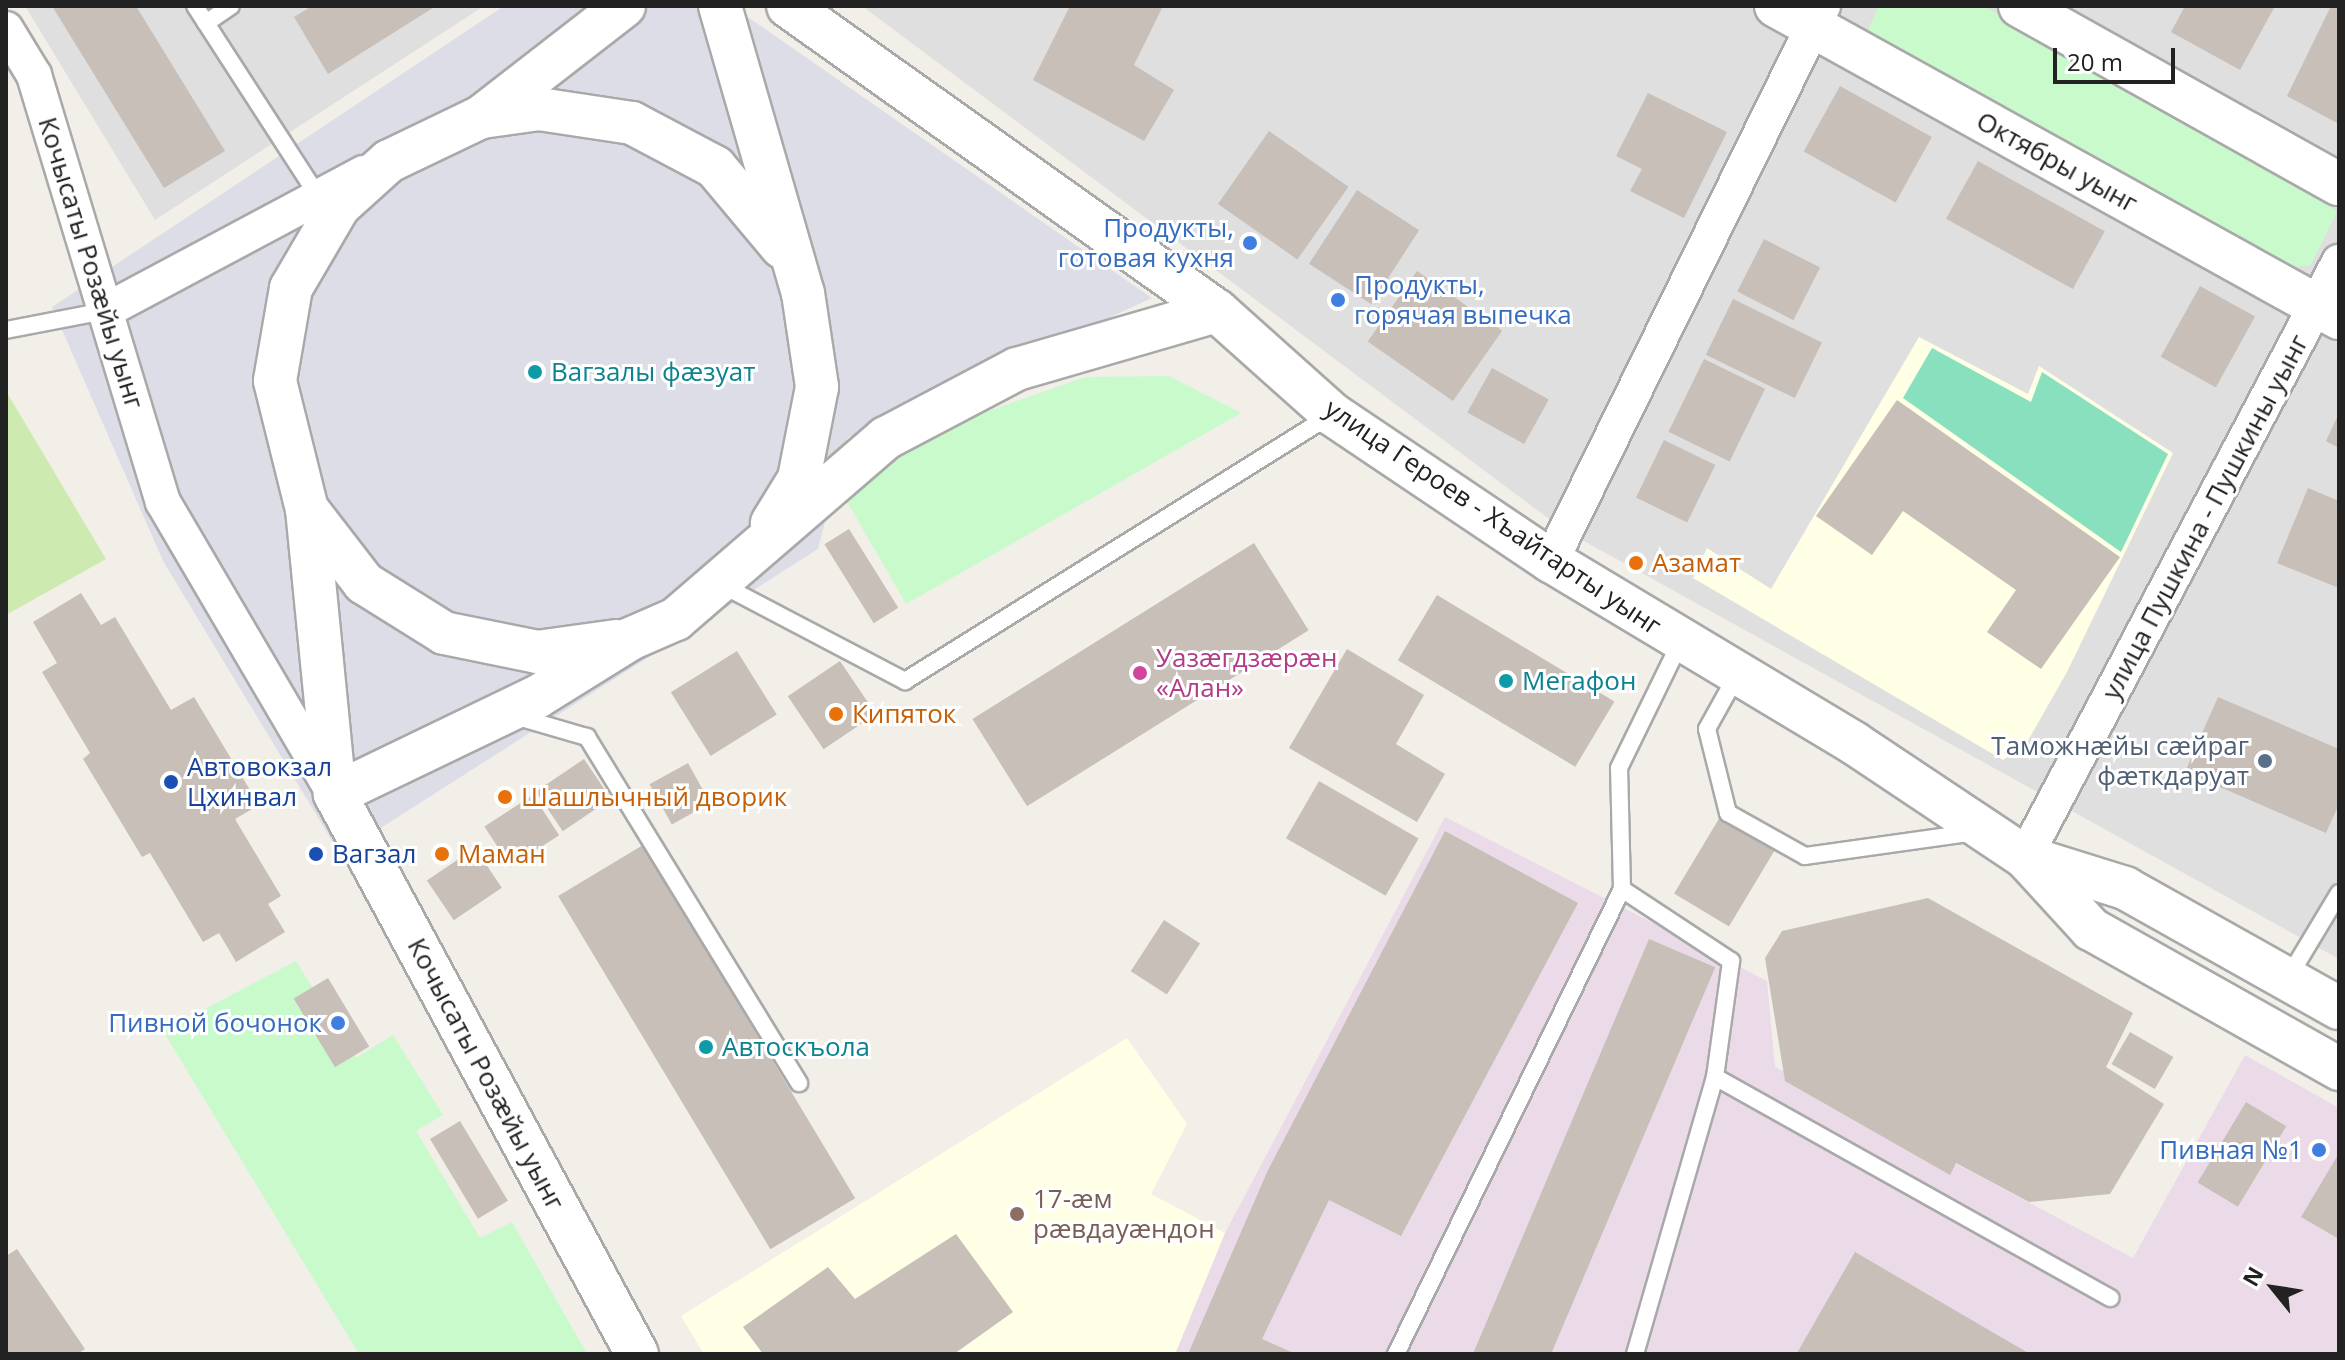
<!DOCTYPE html>
<html>
<head>
<meta charset="utf-8">
<style>
  body { margin:0 }
  #map { position:relative; width:2345px; height:1360px; overflow:hidden; background:#f2efe9; font-family:"Open Sans",sans-serif }
  div>[style] { position:absolute }
  [style*='--x'] { left:calc(var(--x)*1px); top:calc(var(--y)*1px); width:calc(var(--w)*1px); rotate:calc(var(--a)*1deg) }
  .residential>* { inset:0; background:#e0dfdf }
  .industrial>* { inset:0; background:#ebdbe8 }
  .education>* { inset:0; background:#ffffe5 }
  .grass>* { inset:0; background:#cdebb0 }
  .park>* { inset:0; background:#c8facc }
  .pitch>* { inset:0; background:#88e0be }
  .plaza>* { inset:0; background:#dddde8 }
  .building>* { inset:0; background:#c7bfb8; transform-origin:0 0 }
  .roads { filter:drop-shadow(2px 0 #a9a9a9) drop-shadow(-2px 0 #a9a9a9) drop-shadow(0 2px #a9a9a9) drop-shadow(0 -2px #a9a9a9) }
  .service>* { height:16px; margin:-8px; padding:0 8px; transform-origin:8px; border-radius:8px; background:#fff }
  .minor>* { height:34px; margin:-17px; padding:0 17px; transform-origin:17px; border-radius:17px; background:#fff }
  .tertiary>* { height:42px; margin:-21px; padding:0 21px; transform-origin:21px; border-radius:21px; background:#fff }
  .dots>* { width:22px; height:22px; translate:-50% -50%; box-sizing:border-box; border:4px solid #fff; border-radius:50% }
  span { translate:-50% -50%; white-space:nowrap; text-align:center; line-height:1.15; -webkit-text-stroke:6px #fff; paint-order:stroke }
  .street-label { font-size:26px; color:#222 }
  .shop-label { font-size:26px; color:#366cbe }
  .right { translate:-100% -50%; text-align:right }
  .left { translate:0 -50%; text-align:left }
  .culture-label { font-size:26px; color:#0d838f }
  .food-label { font-size:26px; color:#c56008 }
  .hotel-label { font-size:26px; color:#b23c85 }
  .service-label { font-size:26px; color:#4e5e75 }
  .transit-label { font-size:26px; color:#164399 }
  .education-label { font-size:26px; color:#785e54 }
  .frame { position:absolute; inset:0; border:8px solid #222; pointer-events:none }
  .north { position:absolute; left:2233px; top:1248px; width:80px; height:80px; -webkit-text-stroke:6px #fff; paint-order:stroke; rotate:300deg; font-size:22px; font-weight:700; line-height:32px; text-align:center; color:#222 }
  .north::after { content:''; display:block; margin:auto; width:28px; height:36px; background:#222; clip-path:polygon(50% 0,100% 100%,50% 72%,0 100%) }
  .scale { position:absolute; left:2053px; top:48px; width:122px; height:36px; box-sizing:border-box; border:4px solid #222; border-top:0; padding-left:10px; font-size:24px; line-height:28px; white-space:nowrap; color:#222; -webkit-text-stroke:6px #fff; paint-order:stroke }
</style>
</head>
<body>
<div id="map">
  <div class="residential">
    <i style="clip-path:polygon(25px 6px,484px 6px,155px 220px)"></i>
    <i style="clip-path:polygon(862px 6px,2339px 6px,2339px 959px,1564px 530px)"></i>
  </div>
  <div class="industrial">
    <i style="clip-path:polygon(1445px 817px,1767px 981px,1775px 1067px,2133px 1258px,2245px 1055px,2339px 1108px,2339px 1354px,1175px 1354px,1225px 1233px)"></i>
  </div>
  <div class="education">
    <i style="clip-path:polygon(1919px 337px,2028px 394px,2039px 366px,2173px 453px,2067px 672px,2026px 744px,2003px 760px,1693px 578px,1707px 548px,1771px 589px)"></i>
    <i style="clip-path:polygon(1127px 1038px,1187px 1124px,1151px 1194px,1225px 1233px,1175px 1354px,704px 1354px,681px 1316px)"></i>
  </div>
  <div class="grass">
    <i style="clip-path:polygon(6px 391px,106px 559px,6px 615px)"></i>
  </div>
  <div class="park">
    <i style="clip-path:polygon(1879px 6px,1984px 6px,2318px 194px,2337px 212px,2310px 266px,2284px 267px,1878px 38px,1868px 29px)"></i>
    <i style="clip-path:polygon(1169px 376px,1241px 413px,906px 604px,845px 498px,929px 432px,1085px 377px)"></i>
    <i style="clip-path:polygon(296px 961px,356px 1058px,393px 1035px,443px 1115px,416px 1131px,480px 1238px,512px 1222px,587px 1354px,359px 1354px,163px 1031px)"></i>
  </div>
  <div class="pitch">
    <i style="clip-path:polygon(1932px 348px,2031px 402px,2042px 372px,2168px 454px,2121px 552px,1903px 398px)"></i>
  </div>
  <div class="plaza">
    <i style="clip-path:polygon(504px 6px,732px 6px,1152px 298px,847px 438px,818px 549px,340px 854px,163px 561px,52px 307px)"></i>
  </div>
  <div class="building">
    <i style="clip-path:polygon(52px 6px,136px 6px,225px 151px,164px 188px)"></i>
    <i style="clip-path:polygon(312px 6px,436px 6px,328px 74px,294px 17px)"></i>
    <i style="clip-path:polygon(1070px 6px,1163px 6px,1134px 65px,1174px 90px,1144px 141px,1033px 80px)"></i>
    <i style="clip-path:polygon(2185px 6px,2270px 6px,2274px 8px,2240px 70px,2171px 32px)"></i>
    <i style="clip-path:polygon(2331px 6px,2339px 6px,2339px 124px,2287px 96px)"></i>
    <i style="left:1840px;top:86px;width:105px;height:75px;rotate:29deg"></i>
    <i style="clip-path:polygon(1648px 93px,1727px 132px,1684px 218px,1630px 191px,1642px 169px,1616px 156px)"></i>
    <i style="left:1269px;top:131px;width:97px;height:89px;rotate:35deg"></i>
    <i style="left:1978px;top:161px;width:145px;height:66px;rotate:29deg"></i>
    <i style="left:1357px;top:190px;width:74px;height:88px;rotate:33deg"></i>
    <i style="left:1764px;top:239px;width:63px;height:59px;rotate:27deg"></i>
    <i style="left:1417px;top:271px;width:104px;height:86px;rotate:35deg"></i>
    <i style="left:2200px;top:286px;width:63px;height:81px;rotate:29deg"></i>
    <i style="left:1733px;top:299px;width:99px;height:62px;rotate:26deg"></i>
    <i style="left:1704px;top:359px;width:68px;height:81px;rotate:26deg"></i>
    <i style="left:1492px;top:368px;width:65px;height:51px;rotate:29deg"></i>
    <i style="clip-path:polygon(1897px 400px,2120px 557px,2041px 669px,1987px 632px,2016px 590px,1903px 511px,1872px 555px,1816px 516px)"></i>
    <i style="clip-path:polygon(2339px 413px,2339px 448px,2326px 441px)"></i>
    <i style="left:1664px;top:440px;width:57px;height:64px;rotate:26deg"></i>
    <i style="clip-path:polygon(2308px 488px,2339px 501px,2339px 588px,2277px 563px)"></i>
    <i style="left:849px;top:529px;width:93px;height:29px;rotate:58deg"></i>
    <i style="left:1254px;top:543px;width:103px;height:332px;rotate:58deg"></i>
    <i style="clip-path:polygon(81px 593px,101px 625px,115px 617px,171px 710px,194px 697px,259px 805px,235px 819px,281px 896px,268px 904px,285px 932px,236px 962px,219px 933px,203px 942px,150px 853px,142px 857px,83px 759px,90px 753px,42px 672px,57px 663px,33px 622px)"></i>
    <i style="left:1437px;top:595px;width:207px;height:76px;rotate:31deg"></i>
    <i style="clip-path:polygon(1347px 649px,1424px 695px,1396px 744px,1445px 774px,1417px 822px,1289px 748px)"></i>
    <i style="left:737px;top:651px;width:75px;height:78px;rotate:58deg"></i>
    <i style="left:840px;top:661px;width:64px;height:63px;rotate:56deg"></i>
    <i style="clip-path:polygon(2218px 697px,2339px 749px,2339px 804px,2326px 833px,2185px 772px)"></i>
    <i style="left:584px;top:759px;width:48px;height:58px;rotate:56deg"></i>
    <i style="left:688px;top:763px;width:46px;height:44px;rotate:61deg"></i>
    <i style="left:1319px;top:781px;width:115px;height:66px;rotate:30deg"></i>
    <i style="left:533px;top:795px;width:48px;height:58px;rotate:57deg"></i>
    <i style="left:1723px;top:812px;width:64px;height:95px;rotate:31deg"></i>
    <i style="clip-path:polygon(1445px 831px,1578px 903px,1401px 1236px,1329px 1200px,1262px 1339px,1296px 1354px,1188px 1354px,1268px 1170px)"></i>
    <i style="left:643px;top:845px;width:412px;height:99px;rotate:59deg"></i>
    <i style="left:475px;top:848px;width:48px;height:58px;rotate:56deg"></i>
    <i style="clip-path:polygon(1928px 898px,2133px 1013px,2106px 1067px,2164px 1104px,2110px 1194px,2029px 1202px,1956px 1163px,1950px 1175px,1785px 1081px,1765px 958px,1782px 931px)"></i>
    <i style="left:1164px;top:920px;width:43px;height:61px;rotate:33deg"></i>
    <i style="left:1649px;top:939px;width:72px;height:451px;rotate:23deg"></i>
    <i style="left:328px;top:978px;width:80px;height:40px;rotate:59deg"></i>
    <i style="left:2130px;top:1032px;width:50px;height:37px;rotate:30deg"></i>
    <i style="left:2246px;top:1102px;width:47px;height:94px;rotate:31deg"></i>
    <i style="left:460px;top:1121px;width:93px;height:35px;rotate:59deg"></i>
    <i style="clip-path:polygon(2339px 1153px,2339px 1239px,2301px 1217px)"></i>
    <i style="clip-path:polygon(956px 1234px,1013px 1312px,954px 1354px,763px 1354px,743px 1327px,828px 1267px,855px 1299px)"></i>
    <i style="clip-path:polygon(17px 1249px,85px 1349px,77px 1354px,6px 1354px,6px 1256px)"></i>
    <i style="clip-path:polygon(1855px 1252px,2030px 1354px,1797px 1353px)"></i>
  </div>
  <div class="roads">
    <div class="service">
      <i style="--x:195;--y:6;--w:226;--a:57.1"></i>
      <i style="--x:206;--y:23;--w:30;--a:-34"></i>
      <i style="--x:6;--y:330;--w:101;--a:-10.9"></i>
      <i style="--x:722;--y:585;--w:207;--a:27.7"></i>
      <i style="--x:905;--y:681;--w:502;--a:-31.98"></i>
      <i style="--x:1737;--y:675;--w:62;--a:119.1"></i>
      <i style="--x:1707;--y:729;--w:87;--a:76"></i>
      <i style="--x:1728;--y:813;--w:88;--a:29.2"></i>
      <i style="--x:1805;--y:856;--w:173;--a:-8"></i>
      <i style="--x:518;--y:717;--w:72;--a:16.2"></i>
      <i style="--x:587;--y:737;--w:406;--a:58.5"></i>
      <i style="--x:2288;--y:978;--w:99;--a:-59"></i>
      <i style="--x:1715;--y:1077;--w:453;--a:29.2"></i>
      <i style="--x:1396;--y:1354;--w:517;--a:-64.08"></i>
      <i style="--x:1635;--y:1354;--w:288;--a:-73.9"></i>
      <i style="--x:1715;--y:1077;--w:117;--a:-82.1"></i>
      <i style="--x:1731;--y:961;--w:131;--a:-146.6"></i>
      <i style="--x:1622;--y:889;--w:121;--a:-91.4"></i>
      <i style="--x:1619;--y:768;--w:141;--a:-64"></i>
    </div>
    <div class="minor">
      <i style="--x:6;--y:29;--w:54;--a:58.7"></i>
      <i style="--x:34;--y:75;--w:446;--a:73.2"></i>
      <i style="--x:163;--y:502;--w:336;--a:59.6"></i>
      <i style="--x:105;--y:311;--w:293;--a:-28.1"></i>
      <i style="--x:1551;--y:561;--w:618;--a:-63.89"></i>
      <i style="--x:2025;--y:857;--w:673;--a:-62.18"></i>
    </div>
    <div class="tertiary">
      <i style="--x:624;--y:6;--w:181;--a:142.2"></i>
      <i style="--x:481;--y:117;--w:102;--a:154.4"></i>
      <i style="--x:389;--y:161;--w:67;--a:138"></i>
      <i style="--x:339;--y:206;--w:95;--a:120.3"></i>
      <i style="--x:291;--y:288;--w:94;--a:99.8"></i>
      <i style="--x:275;--y:381;--w:132;--a:76"></i>
      <i style="--x:307;--y:509;--w:286;--a:84.4"></i>
      <i style="--x:335;--y:794;--w:636;--a:61.66"></i>
      <i style="--x:720;--y:6;--w:299;--a:73.9"></i>
      <i style="--x:803;--y:293;--w:95;--a:81.5"></i>
      <i style="--x:817;--y:387;--w:94;--a:101.1"></i>
      <i style="--x:799;--y:479;--w:52;--a:121.5"></i>
      <i style="--x:788;--y:6;--w:526;--a:35.41"></i>
      <i style="--x:1217;--y:311;--w:154;--a:41.8"></i>
      <i style="--x:1332;--y:414;--w:264;--a:33.9"></i>
      <i style="--x:1551;--y:561;--w:353;--a:31"></i>
      <i style="--x:1854;--y:743;--w:206;--a:33.7"></i>
      <i style="--x:2025;--y:857;--w:98;--a:47.5"></i>
      <i style="--x:2091;--y:929;--w:285;--a:29.4"></i>
      <i style="--x:1776;--y:6;--w:644;--a:28.99"></i>
      <i style="--x:2020;--y:6;--w:365;--a:29.2"></i>
      <i style="--x:482;--y:117;--w:58;--a:-8"></i>
      <i style="--x:539;--y:109;--w:94;--a:8.6"></i>
      <i style="--x:632;--y:123;--w:94;--a:27.9"></i>
      <i style="--x:715;--y:167;--w:104;--a:50.1"></i>
      <i style="--x:307;--y:509;--w:93;--a:52.4"></i>
      <i style="--x:364;--y:583;--w:94;--a:32"></i>
      <i style="--x:444;--y:633;--w:95;--a:11.5"></i>
      <i style="--x:537;--y:652;--w:80;--a:-7.9"></i>
      <i style="--x:335;--y:794;--w:224;--a:-25.7"></i>
      <i style="--x:537;--y:697;--w:110;--a:-31.9"></i>
      <i style="--x:630;--y:639;--w:50;--a:-23.5"></i>
      <i style="--x:676;--y:619;--w:277;--a:-40.8"></i>
      <i style="--x:886;--y:438;--w:148;--a:-27.8"></i>
      <i style="--x:1017;--y:369;--w:208;--a:-16.2"></i>
      <i style="--x:2026;--y:857;--w:104;--a:17.4"></i>
      <i style="--x:2125;--y:888;--w:245;--a:29.3"></i>
    </div>
  </div>
  <div class="dots">
    <i style="left:1250px;top:243px;background:#3f7fe0"></i>
    <i style="left:1338px;top:300px;background:#3f7fe0"></i>
    <i style="left:535px;top:372px;background:#0f9aa8"></i>
    <i style="left:1636px;top:563px;background:#e8710a"></i>
    <i style="left:1140px;top:673px;background:#d1479c"></i>
    <i style="left:1506px;top:681px;background:#0f9aa8"></i>
    <i style="left:836px;top:714px;background:#e8710a"></i>
    <i style="left:2265px;top:761px;background:#5c6f8a"></i>
    <i style="left:171px;top:782px;background:#1a4fb4"></i>
    <i style="left:505px;top:797px;background:#e8710a"></i>
    <i style="left:316px;top:854px;background:#1a4fb4"></i>
    <i style="left:442px;top:854px;background:#e8710a"></i>
    <i style="left:338px;top:1023px;background:#3f7fe0"></i>
    <i style="left:706px;top:1047px;background:#0f9aa8"></i>
    <i style="left:2319px;top:1150px;background:#3f7fe0"></i>
    <i style="left:1017px;top:1214px;background:#8d6e63"></i>
  </div>
  <div class="street-label">
    <span style="left:2057px;top:162px;rotate:29deg">Октябры уынг</span>
    <span style="left:91px;top:263px;rotate:73deg">Кочысаты Розæйы уынг</span>
    <span style="left:1493px;top:517px;rotate:34deg">улица Героев - Хъайтарты уынг</span>
    <span style="left:2205px;top:517px;rotate:-62deg">улица Пушкина - Пушкины уынг</span>
    <span style="left:486px;top:1074px;rotate:62deg">Кочысаты Розæйы уынг</span>
  </div>
  <div class="shop-label">
    <span class="right" style="left:1234px;top:243px">Продукты,<br>готовая кухня</span>
    <span class="left" style="left:1354px;top:300px">Продукты,<br>горячая выпечка</span>
    <span class="right" style="left:322px;top:1023px">Пивной бочонок</span>
    <span class="right" style="left:2303px;top:1150px">Пивная №1</span>
  </div>
  <div class="culture-label">
    <span class="left" style="left:551px;top:372px">Вагзалы фæзуат</span>
    <span class="left" style="left:1522px;top:681px">Мегафон</span>
    <span class="left" style="left:722px;top:1047px">Автоскъола</span>
  </div>
  <div class="food-label">
    <span class="left" style="left:1652px;top:563px">Азамат</span>
    <span class="left" style="left:852px;top:714px">Кипяток</span>
    <span class="left" style="left:521px;top:797px">Шашлычный дворик</span>
    <span class="left" style="left:458px;top:854px">Маман</span>
  </div>
  <div class="hotel-label">
    <span class="left" style="left:1156px;top:673px">Уазæгдзæрæн<br>«Алан»</span>
  </div>
  <div class="service-label">
    <span class="right" style="left:2249px;top:761px">Таможнæйы сæйраг<br>фæткдаруат</span>
  </div>
  <div class="transit-label">
    <span class="left" style="left:187px;top:782px">Автовокзал<br>Цхинвал</span>
    <span class="left" style="left:332px;top:854px">Вагзал</span>
  </div>
  <div class="education-label">
    <span class="left" style="left:1033px;top:1214px">17-æм<br>рӕвдауӕндон</span>
  </div>
  <div class="frame"></div>
  <div class="north">N</div>
  <div class="scale">20 m</div>
</div>
</body>
</html>
